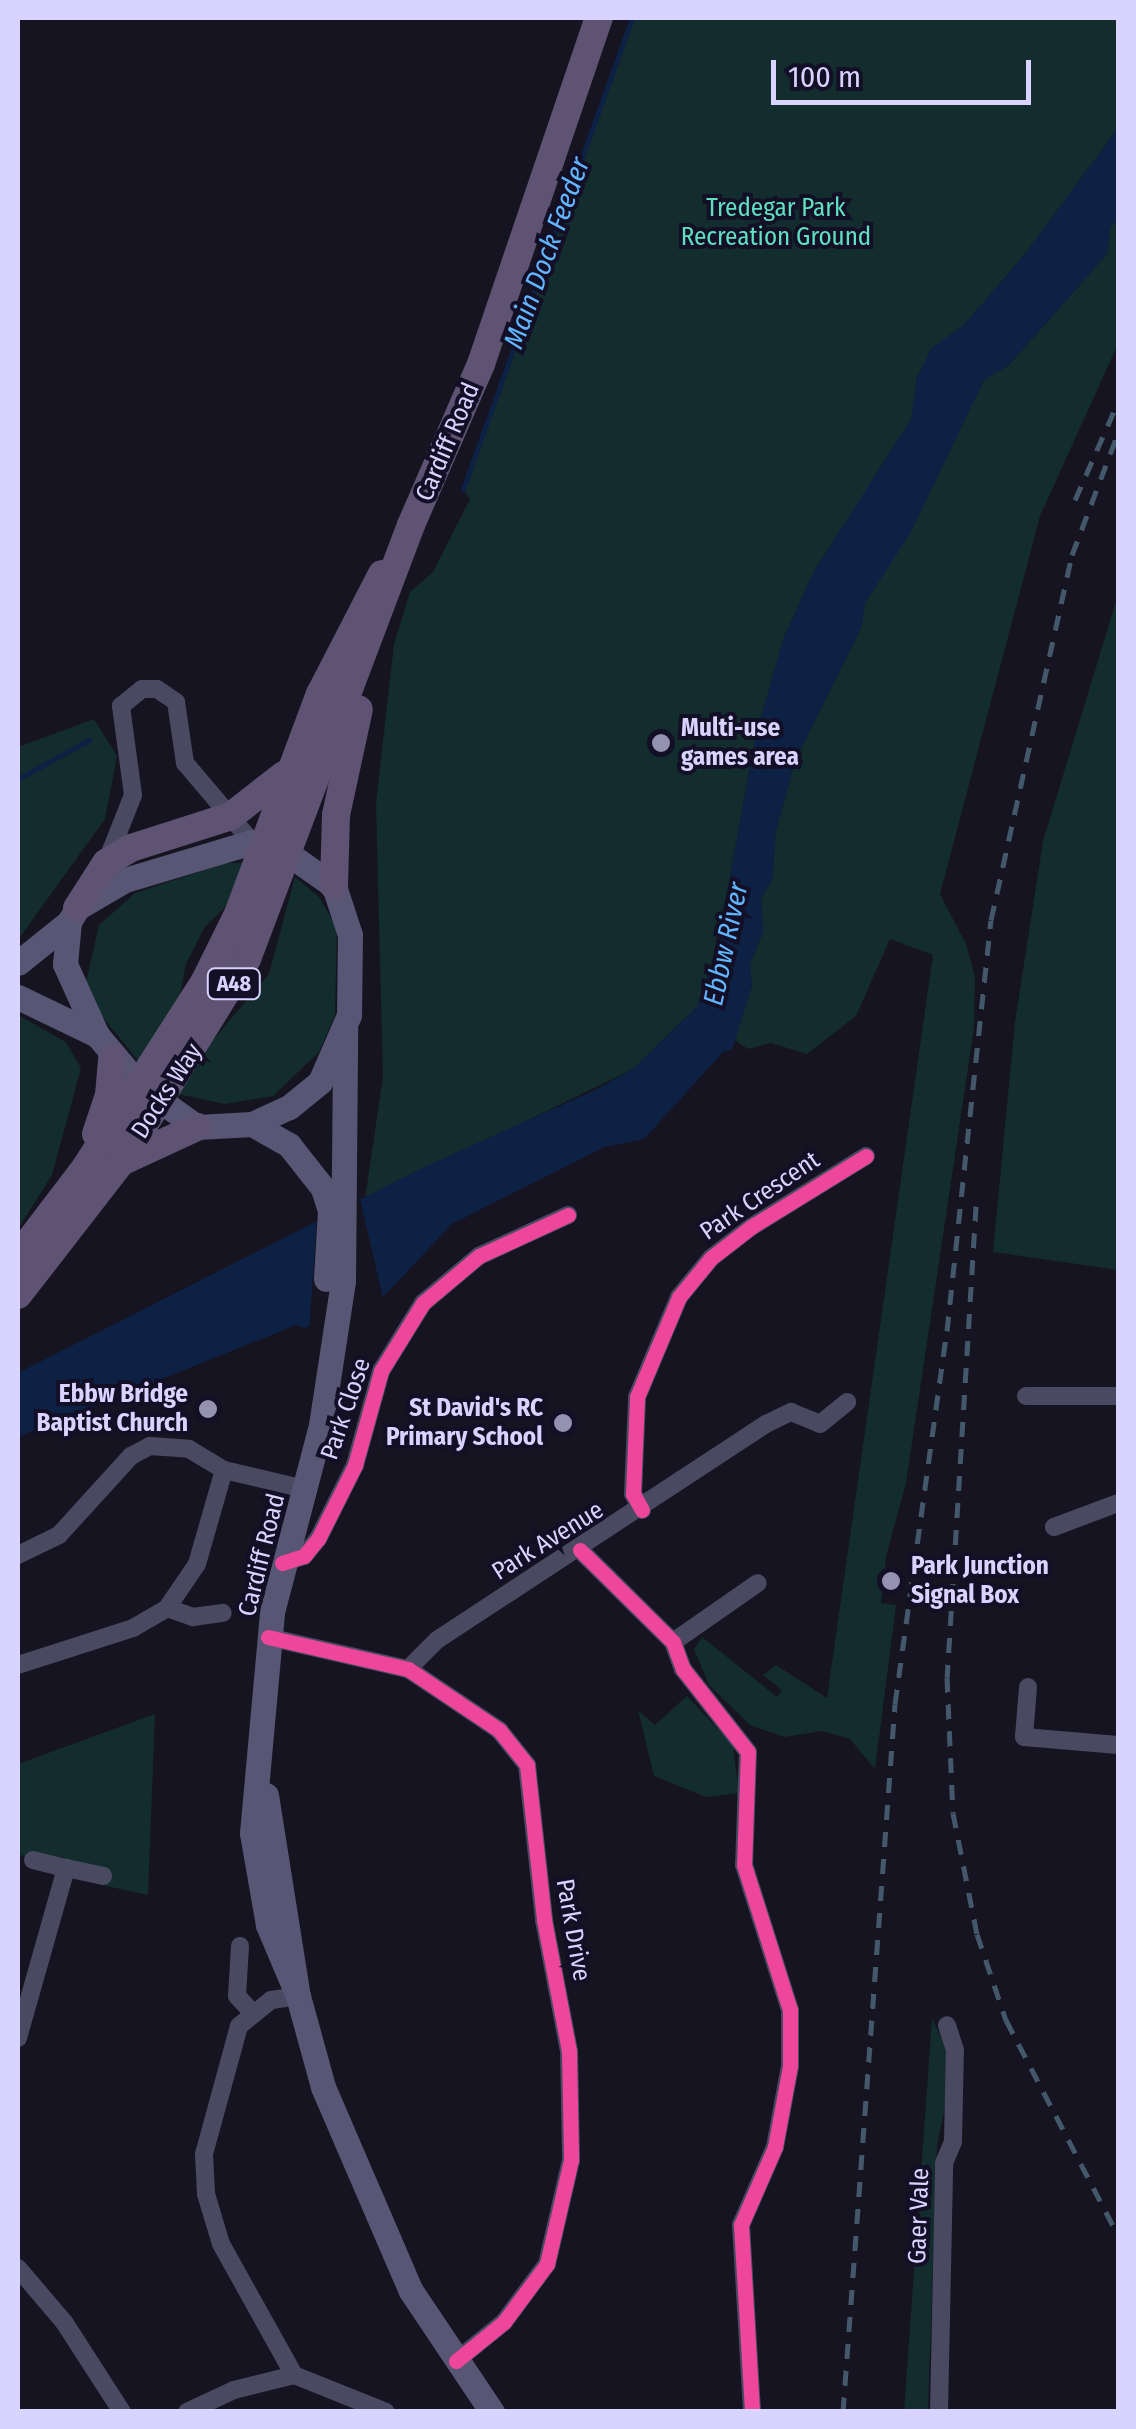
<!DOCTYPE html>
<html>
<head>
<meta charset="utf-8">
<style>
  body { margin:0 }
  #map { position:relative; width:1136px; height:2429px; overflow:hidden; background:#161421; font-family:"Fira Sans Condensed",sans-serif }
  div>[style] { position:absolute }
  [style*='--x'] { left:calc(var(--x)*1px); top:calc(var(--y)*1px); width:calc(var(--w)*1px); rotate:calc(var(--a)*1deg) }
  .green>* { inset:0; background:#132c2d }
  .water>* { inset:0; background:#0d2144 }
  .pier>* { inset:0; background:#161421 }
  .stream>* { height:5px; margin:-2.5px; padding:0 2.5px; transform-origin:2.5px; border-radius:2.5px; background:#0d2144 }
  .minor>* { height:18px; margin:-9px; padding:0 9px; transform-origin:9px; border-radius:9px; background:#4a4962 }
  .secondary>* { height:25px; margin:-12.5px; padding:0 12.5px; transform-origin:12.5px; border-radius:12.5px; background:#575674 }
  .primary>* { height:28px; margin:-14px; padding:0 14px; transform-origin:14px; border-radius:14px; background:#5e5373 }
  .rail>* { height:5px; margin-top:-2.5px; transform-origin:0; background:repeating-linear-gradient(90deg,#43596b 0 15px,transparent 0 27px) }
  .cycleway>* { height:15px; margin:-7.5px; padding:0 7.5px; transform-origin:7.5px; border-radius:7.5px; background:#ed469a }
  .dots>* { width:28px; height:28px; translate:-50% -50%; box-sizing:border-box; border:5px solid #130f26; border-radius:50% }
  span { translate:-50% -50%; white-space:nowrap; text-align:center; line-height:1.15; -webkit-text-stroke:8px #130f26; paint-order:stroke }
  .shield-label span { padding:2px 8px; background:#130f26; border:2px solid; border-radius:8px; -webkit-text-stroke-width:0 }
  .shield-label { font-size:22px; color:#d9d4ff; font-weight:700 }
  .park-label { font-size:25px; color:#5fe0c0 }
  .street-label { font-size:25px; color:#d9d4ff }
  .poi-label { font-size:25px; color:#d9d4ff; font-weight:700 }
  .left { translate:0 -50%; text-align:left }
  .right { translate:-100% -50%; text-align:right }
  .water-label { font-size:28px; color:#62b6ff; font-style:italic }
  .frame { position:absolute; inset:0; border:20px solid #d9d4ff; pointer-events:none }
  .scale { position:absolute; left:771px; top:60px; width:260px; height:45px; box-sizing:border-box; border:5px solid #d9d4ff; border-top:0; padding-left:12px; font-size:30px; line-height:35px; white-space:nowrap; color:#d9d4ff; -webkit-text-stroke:8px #130f26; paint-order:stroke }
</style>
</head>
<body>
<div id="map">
  <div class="green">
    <i style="clip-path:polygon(632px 18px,1118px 18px,1118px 128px,1026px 253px,964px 325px,932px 349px,917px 378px,911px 420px,813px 573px,783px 640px,756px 735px,717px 948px,697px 1007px,633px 1069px,365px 1199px,383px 1076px,376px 804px,394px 644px,410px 592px,433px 572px,470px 499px,463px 489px)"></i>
    <i style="clip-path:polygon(1118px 218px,1118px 344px,1040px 516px,940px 894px,966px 944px,975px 977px,974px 1028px,906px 1483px,886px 1557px,881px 1603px,896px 1605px,875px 1769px,850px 1739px,822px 1731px,784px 1737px,750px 1725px,709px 1685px,694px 1649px,702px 1637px,777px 1697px,782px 1690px,763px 1675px,776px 1665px,827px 1698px,933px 955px,890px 939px,856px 1016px,807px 1054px,771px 1043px,748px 1049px,736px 1041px,736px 1023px,752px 986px,750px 964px,763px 932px,761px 898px,772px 880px,776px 830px,796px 758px,861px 628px,865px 603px,985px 379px,1009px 365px,1107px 254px,1110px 227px)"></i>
    <i style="clip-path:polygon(1118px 595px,1118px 1270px,993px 1252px,1015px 1022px,1043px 841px)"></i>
    <i style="clip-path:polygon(94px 719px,117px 756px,105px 819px,18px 940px,18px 747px)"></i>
    <i style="clip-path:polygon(226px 863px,243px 863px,226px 906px,204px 928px,186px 964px,177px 1011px,140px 1063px,101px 1015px,86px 982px,99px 925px,135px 893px)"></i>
    <i style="clip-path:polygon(295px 877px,319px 897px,337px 928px,335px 1015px,319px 1052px,273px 1096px,225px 1104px,178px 1094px,212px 1041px,269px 974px)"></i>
    <i style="clip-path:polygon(18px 1015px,66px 1042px,81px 1068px,52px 1175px,18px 1229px)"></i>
    <i style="clip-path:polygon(687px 1696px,733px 1745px,739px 1793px,706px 1797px,654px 1776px,638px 1710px,655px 1725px)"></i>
    <i style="clip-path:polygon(155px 1714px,148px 1895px,102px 1885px,103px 1876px,22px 1855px,18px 1862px,18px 1764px)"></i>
    <i style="clip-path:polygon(932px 2018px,946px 2048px,946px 2102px,937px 2145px,928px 2411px,904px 2412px)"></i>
  </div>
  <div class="water">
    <i style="clip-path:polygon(1118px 128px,1118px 218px,1110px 227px,1107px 254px,1009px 365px,984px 380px,910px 534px,865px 603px,861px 628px,796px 758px,776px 830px,772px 880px,761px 898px,763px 932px,750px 964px,752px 986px,732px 1050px,724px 1051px,644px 1139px,604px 1147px,452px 1224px,384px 1296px,305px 1328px,296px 1325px,18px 1437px,18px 1373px,420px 1169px,595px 1090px,633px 1069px,697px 1007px,717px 948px,756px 735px,783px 640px,813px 573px,911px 419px,917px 378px,931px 349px,964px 325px,1026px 253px)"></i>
  </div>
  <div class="pier">
    <i style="clip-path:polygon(360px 1199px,384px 1302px,309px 1332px,317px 1218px)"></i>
  </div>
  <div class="stream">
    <i style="--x:463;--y:489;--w:500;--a:-70.26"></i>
    <i style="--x:18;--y:779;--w:81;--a:-28.8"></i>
  </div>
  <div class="minor">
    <i style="--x:106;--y:863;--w:73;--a:-68.3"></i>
    <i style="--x:133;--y:795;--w:90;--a:-97.7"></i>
    <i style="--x:121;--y:706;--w:27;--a:-39"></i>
    <i style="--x:142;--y:689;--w:15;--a:0"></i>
    <i style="--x:157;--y:689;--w:23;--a:34"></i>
    <i style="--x:176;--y:702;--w:62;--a:81.6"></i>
    <i style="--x:185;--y:763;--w:104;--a:49.7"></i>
    <i style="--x:1026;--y:1396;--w:92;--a:0"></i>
    <i style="--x:642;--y:1510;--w:18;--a:-119"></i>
    <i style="--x:633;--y:1494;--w:97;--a:-87.6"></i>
    <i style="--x:637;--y:1397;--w:108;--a:-67.2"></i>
    <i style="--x:679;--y:1297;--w:50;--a:-50.6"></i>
    <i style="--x:711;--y:1258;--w:51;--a:-37.8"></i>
    <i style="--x:751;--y:1227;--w:135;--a:-31.7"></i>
    <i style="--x:1054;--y:1527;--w:68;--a:-20.6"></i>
    <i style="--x:580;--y:1550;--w:131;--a:44.7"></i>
    <i style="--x:673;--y:1642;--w:29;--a:70"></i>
    <i style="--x:683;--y:1669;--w:105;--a:51.9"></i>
    <i style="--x:748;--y:1752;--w:113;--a:92"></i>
    <i style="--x:744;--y:1865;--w:152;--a:72.4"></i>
    <i style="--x:790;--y:2010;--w:56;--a:90"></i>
    <i style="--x:790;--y:2066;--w:82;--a:100.5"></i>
    <i style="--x:775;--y:2147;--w:85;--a:113.6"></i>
    <i style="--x:741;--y:2225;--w:187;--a:86.6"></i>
    <i style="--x:18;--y:1555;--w:46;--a:-26"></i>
    <i style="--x:59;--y:1535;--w:107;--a:-47.7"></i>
    <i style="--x:131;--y:1456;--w:21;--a:-28"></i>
    <i style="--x:150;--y:1446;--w:39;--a:4"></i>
    <i style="--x:189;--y:1449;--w:41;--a:31"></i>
    <i style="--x:224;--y:1470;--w:83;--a:13.2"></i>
    <i style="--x:282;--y:1563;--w:23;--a:-18"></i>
    <i style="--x:304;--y:1556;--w:22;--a:-51"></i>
    <i style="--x:318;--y:1539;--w:83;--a:-63.4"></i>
    <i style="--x:355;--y:1465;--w:98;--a:-74.5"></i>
    <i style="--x:381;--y:1371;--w:80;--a:-58.3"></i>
    <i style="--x:423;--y:1303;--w:73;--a:-40"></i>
    <i style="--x:479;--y:1256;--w:98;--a:-24.7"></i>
    <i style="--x:167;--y:1608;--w:53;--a:-55.7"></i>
    <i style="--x:197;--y:1564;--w:98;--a:-74"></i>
    <i style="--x:268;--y:1637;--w:144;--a:12.9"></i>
    <i style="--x:408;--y:1669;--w:110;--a:33.8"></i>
    <i style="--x:499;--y:1730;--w:45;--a:51.3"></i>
    <i style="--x:527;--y:1765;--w:156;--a:83.7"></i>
    <i style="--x:544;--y:1920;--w:133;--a:79.2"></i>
    <i style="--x:569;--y:2051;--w:109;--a:88.9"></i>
    <i style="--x:571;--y:2160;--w:107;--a:103"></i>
    <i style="--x:547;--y:2264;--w:72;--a:126.6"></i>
    <i style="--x:504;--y:2322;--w:62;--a:140.9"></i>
    <i style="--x:673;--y:1642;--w:103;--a:-34.8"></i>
    <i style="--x:18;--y:1665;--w:121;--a:-17.8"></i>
    <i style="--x:133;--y:1628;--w:39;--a:-30"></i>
    <i style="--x:167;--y:1608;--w:28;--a:19"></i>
    <i style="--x:193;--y:1617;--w:30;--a:-8"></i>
    <i style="--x:408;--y:1669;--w:41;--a:-45"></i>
    <i style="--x:437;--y:1640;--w:394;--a:-33.3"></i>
    <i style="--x:766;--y:1424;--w:28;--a:-26"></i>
    <i style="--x:791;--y:1412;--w:31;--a:22"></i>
    <i style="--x:820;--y:1424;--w:35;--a:-39"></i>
    <i style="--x:1028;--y:1687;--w:50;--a:94.6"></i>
    <i style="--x:1024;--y:1737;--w:94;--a:4.9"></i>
    <i style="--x:33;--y:1860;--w:34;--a:14"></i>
    <i style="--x:240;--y:1946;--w:50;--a:93.4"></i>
    <i style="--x:237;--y:1996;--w:21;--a:47"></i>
    <i style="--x:18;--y:2038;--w:177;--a:-74.2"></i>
    <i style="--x:66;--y:1868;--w:38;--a:12"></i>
    <i style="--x:18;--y:2268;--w:71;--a:49.6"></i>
    <i style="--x:64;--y:2322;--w:107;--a:57.2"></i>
    <i style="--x:294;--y:2375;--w:150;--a:-119.1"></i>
    <i style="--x:221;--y:2244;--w:52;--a:-106.7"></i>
    <i style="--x:206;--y:2194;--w:40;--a:-92.9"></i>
    <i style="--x:204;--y:2154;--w:133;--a:-74.7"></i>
    <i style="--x:239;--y:2026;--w:41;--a:-39.1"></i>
    <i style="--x:271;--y:2000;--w:27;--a:-8"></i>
    <i style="--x:187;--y:2412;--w:52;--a:-25.1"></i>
    <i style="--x:234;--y:2390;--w:62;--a:-14"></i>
    <i style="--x:294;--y:2375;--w:99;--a:21.9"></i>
    <i style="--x:939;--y:2412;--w:249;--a:-88.8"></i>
    <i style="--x:944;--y:2163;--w:23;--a:-67"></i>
    <i style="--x:953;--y:2142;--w:92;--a:-88.8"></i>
    <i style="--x:955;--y:2050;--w:26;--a:-108"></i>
  </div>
  <div class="secondary">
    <i style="--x:252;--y:842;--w:40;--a:18.9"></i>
    <i style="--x:290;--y:855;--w:54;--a:35.2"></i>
    <i style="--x:334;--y:886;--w:52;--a:71.9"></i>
    <i style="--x:350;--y:935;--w:80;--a:90.7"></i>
    <i style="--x:349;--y:1015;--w:73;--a:113.4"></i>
    <i style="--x:320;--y:1082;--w:40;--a:141"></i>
    <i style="--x:289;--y:1107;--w:41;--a:155.3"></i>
    <i style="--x:252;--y:1124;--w:55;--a:176.9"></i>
    <i style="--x:197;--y:1127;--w:70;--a:-144.3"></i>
    <i style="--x:140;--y:1086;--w:67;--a:-130.1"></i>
    <i style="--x:97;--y:1035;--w:78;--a:-114.3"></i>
    <i style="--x:65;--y:964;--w:42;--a:-84.6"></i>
    <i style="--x:69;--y:922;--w:16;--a:-60"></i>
    <i style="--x:77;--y:908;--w:56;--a:-30.3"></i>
    <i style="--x:125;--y:880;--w:133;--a:-16.7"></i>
    <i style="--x:18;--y:963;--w:65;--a:-38.8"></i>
    <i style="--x:18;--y:997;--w:88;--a:25.7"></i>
    <i style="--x:252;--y:1124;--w:43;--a:29.6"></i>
    <i style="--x:289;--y:1145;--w:55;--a:51.7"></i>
    <i style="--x:323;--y:1188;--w:24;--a:73"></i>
    <i style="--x:330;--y:1211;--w:68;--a:93.4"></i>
    <i style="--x:266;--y:1795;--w:204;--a:81"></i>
    <i style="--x:298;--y:1996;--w:94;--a:74.6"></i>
    <i style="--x:323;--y:2087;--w:222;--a:66.7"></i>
    <i style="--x:411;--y:2291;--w:146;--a:56.2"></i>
    <i style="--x:298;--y:1996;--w:77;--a:-112.9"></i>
    <i style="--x:268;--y:1925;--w:93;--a:-99.9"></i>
    <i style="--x:252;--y:1833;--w:222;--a:-84.8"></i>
    <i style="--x:272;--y:1612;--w:193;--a:-75.3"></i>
    <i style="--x:321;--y:1425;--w:146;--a:-81.3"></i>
    <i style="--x:343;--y:1281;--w:253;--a:-89.5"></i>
  </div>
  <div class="primary">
    <i style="--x:334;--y:886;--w:71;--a:-88.4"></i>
    <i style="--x:336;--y:815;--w:108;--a:-77.8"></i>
    <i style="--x:77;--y:908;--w:54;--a:-57.2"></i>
    <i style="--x:106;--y:863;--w:29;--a:-31"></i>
    <i style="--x:131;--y:848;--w:105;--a:-17.7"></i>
    <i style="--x:231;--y:816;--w:68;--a:-37.9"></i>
    <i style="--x:96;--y:1134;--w:41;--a:-71.6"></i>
    <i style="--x:109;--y:1095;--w:38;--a:-85"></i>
    <i style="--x:121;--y:1162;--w:84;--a:-24.7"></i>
    <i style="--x:18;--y:1256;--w:111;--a:-52.7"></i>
    <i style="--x:85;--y:1168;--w:222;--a:-57.3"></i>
    <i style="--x:205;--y:981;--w:75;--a:-63.8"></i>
    <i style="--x:238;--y:914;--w:235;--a:-69.6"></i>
    <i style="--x:320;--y:694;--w:135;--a:-62.7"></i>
    <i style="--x:18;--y:1295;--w:168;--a:-52.2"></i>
    <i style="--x:121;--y:1162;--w:239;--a:-58.2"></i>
    <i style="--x:247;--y:959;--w:464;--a:-69.3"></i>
    <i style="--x:411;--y:525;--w:176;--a:-66.5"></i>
    <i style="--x:481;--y:364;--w:366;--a:-71.2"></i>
  </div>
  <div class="rail">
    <i style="--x:1075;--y:500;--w:107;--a:-66.3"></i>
    <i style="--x:976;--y:1206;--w:472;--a:93.5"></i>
    <i style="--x:947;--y:1677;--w:136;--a:87.5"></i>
    <i style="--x:953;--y:1813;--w:123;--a:78.8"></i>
    <i style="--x:977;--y:1934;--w:91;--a:71.4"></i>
    <i style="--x:1006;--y:2020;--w:242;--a:62.5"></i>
    <i style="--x:843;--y:2412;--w:710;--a:-85.8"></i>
    <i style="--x:895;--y:1704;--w:377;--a:-82.1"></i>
    <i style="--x:947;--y:1331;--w:413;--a:-83.9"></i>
    <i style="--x:991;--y:920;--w:374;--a:-77.5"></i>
    <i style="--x:1072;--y:555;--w:130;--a:-69.3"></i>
  </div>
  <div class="cycleway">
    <i style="--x:642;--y:1510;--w:18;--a:-119"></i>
    <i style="--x:633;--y:1494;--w:97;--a:-87.6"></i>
    <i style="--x:637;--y:1397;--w:108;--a:-67.2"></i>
    <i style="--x:679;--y:1297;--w:50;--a:-50.6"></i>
    <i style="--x:711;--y:1258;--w:51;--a:-37.8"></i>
    <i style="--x:751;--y:1227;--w:135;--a:-31.7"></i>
    <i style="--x:580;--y:1550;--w:131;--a:44.7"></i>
    <i style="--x:673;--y:1642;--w:29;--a:70"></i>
    <i style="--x:683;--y:1669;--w:105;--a:51.9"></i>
    <i style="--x:748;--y:1752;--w:113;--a:92"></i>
    <i style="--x:744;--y:1865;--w:152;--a:72.4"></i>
    <i style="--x:790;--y:2010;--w:56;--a:90"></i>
    <i style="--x:790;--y:2066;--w:82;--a:100.5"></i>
    <i style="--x:775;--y:2147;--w:85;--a:113.6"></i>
    <i style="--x:741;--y:2225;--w:187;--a:86.6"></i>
    <i style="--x:282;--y:1563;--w:23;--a:-18"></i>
    <i style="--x:304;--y:1556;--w:22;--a:-51"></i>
    <i style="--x:318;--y:1539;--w:83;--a:-63.4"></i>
    <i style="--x:355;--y:1465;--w:98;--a:-74.5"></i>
    <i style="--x:381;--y:1371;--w:80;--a:-58.3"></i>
    <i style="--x:423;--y:1303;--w:73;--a:-40"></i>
    <i style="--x:479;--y:1256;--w:98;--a:-24.7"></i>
    <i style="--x:268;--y:1637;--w:144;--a:12.9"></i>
    <i style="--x:408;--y:1669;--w:110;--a:33.8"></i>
    <i style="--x:499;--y:1730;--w:45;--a:51.3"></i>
    <i style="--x:527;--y:1765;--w:156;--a:83.7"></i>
    <i style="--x:544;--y:1920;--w:133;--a:79.2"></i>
    <i style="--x:569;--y:2051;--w:109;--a:88.9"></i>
    <i style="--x:571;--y:2160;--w:107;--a:103"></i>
    <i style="--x:547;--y:2264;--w:72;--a:126.6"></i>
    <i style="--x:504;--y:2322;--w:62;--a:140.9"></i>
  </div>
  <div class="dots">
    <i style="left:661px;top:743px;background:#9591b1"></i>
    <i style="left:208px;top:1409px;background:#9591b1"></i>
    <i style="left:563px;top:1423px;background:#9591b1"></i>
    <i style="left:891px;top:1581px;background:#9591b1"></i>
  </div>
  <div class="shield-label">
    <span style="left:234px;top:984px">A48</span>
  </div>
  <div class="park-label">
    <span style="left:776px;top:223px">Tredegar Park<br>Recreation Ground</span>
  </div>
  <div class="street-label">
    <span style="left:448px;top:442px;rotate:-67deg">Cardiff Road</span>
    <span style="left:167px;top:1091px;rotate:-57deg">Docks Way</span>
    <span style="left:760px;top:1196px;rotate:-34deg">Park Crescent</span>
    <span style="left:346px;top:1409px;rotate:-71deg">Park Close</span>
    <span style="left:548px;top:1541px;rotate:-32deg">Park Avenue</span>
    <span style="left:262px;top:1555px;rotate:-76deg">Cardiff Road</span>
    <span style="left:573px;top:1930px;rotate:80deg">Park Drive</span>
    <span style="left:919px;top:2216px;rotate:-88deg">Gaer Vale</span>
  </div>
  <div class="poi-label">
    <span class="left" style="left:681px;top:743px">Multi-use<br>games area</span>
    <span class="right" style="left:188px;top:1409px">Ebbw Bridge<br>Baptist Church</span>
    <span class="right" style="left:543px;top:1423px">St David's RC<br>Primary School</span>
    <span class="left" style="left:911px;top:1581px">Park Junction<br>Signal Box</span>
  </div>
  <div class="water-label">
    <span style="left:547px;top:253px;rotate:-70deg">Main Dock Feeder</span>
    <span style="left:726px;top:944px;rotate:-78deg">Ebbw River</span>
  </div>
  <div class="frame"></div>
  <div class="scale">100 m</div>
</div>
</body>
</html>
